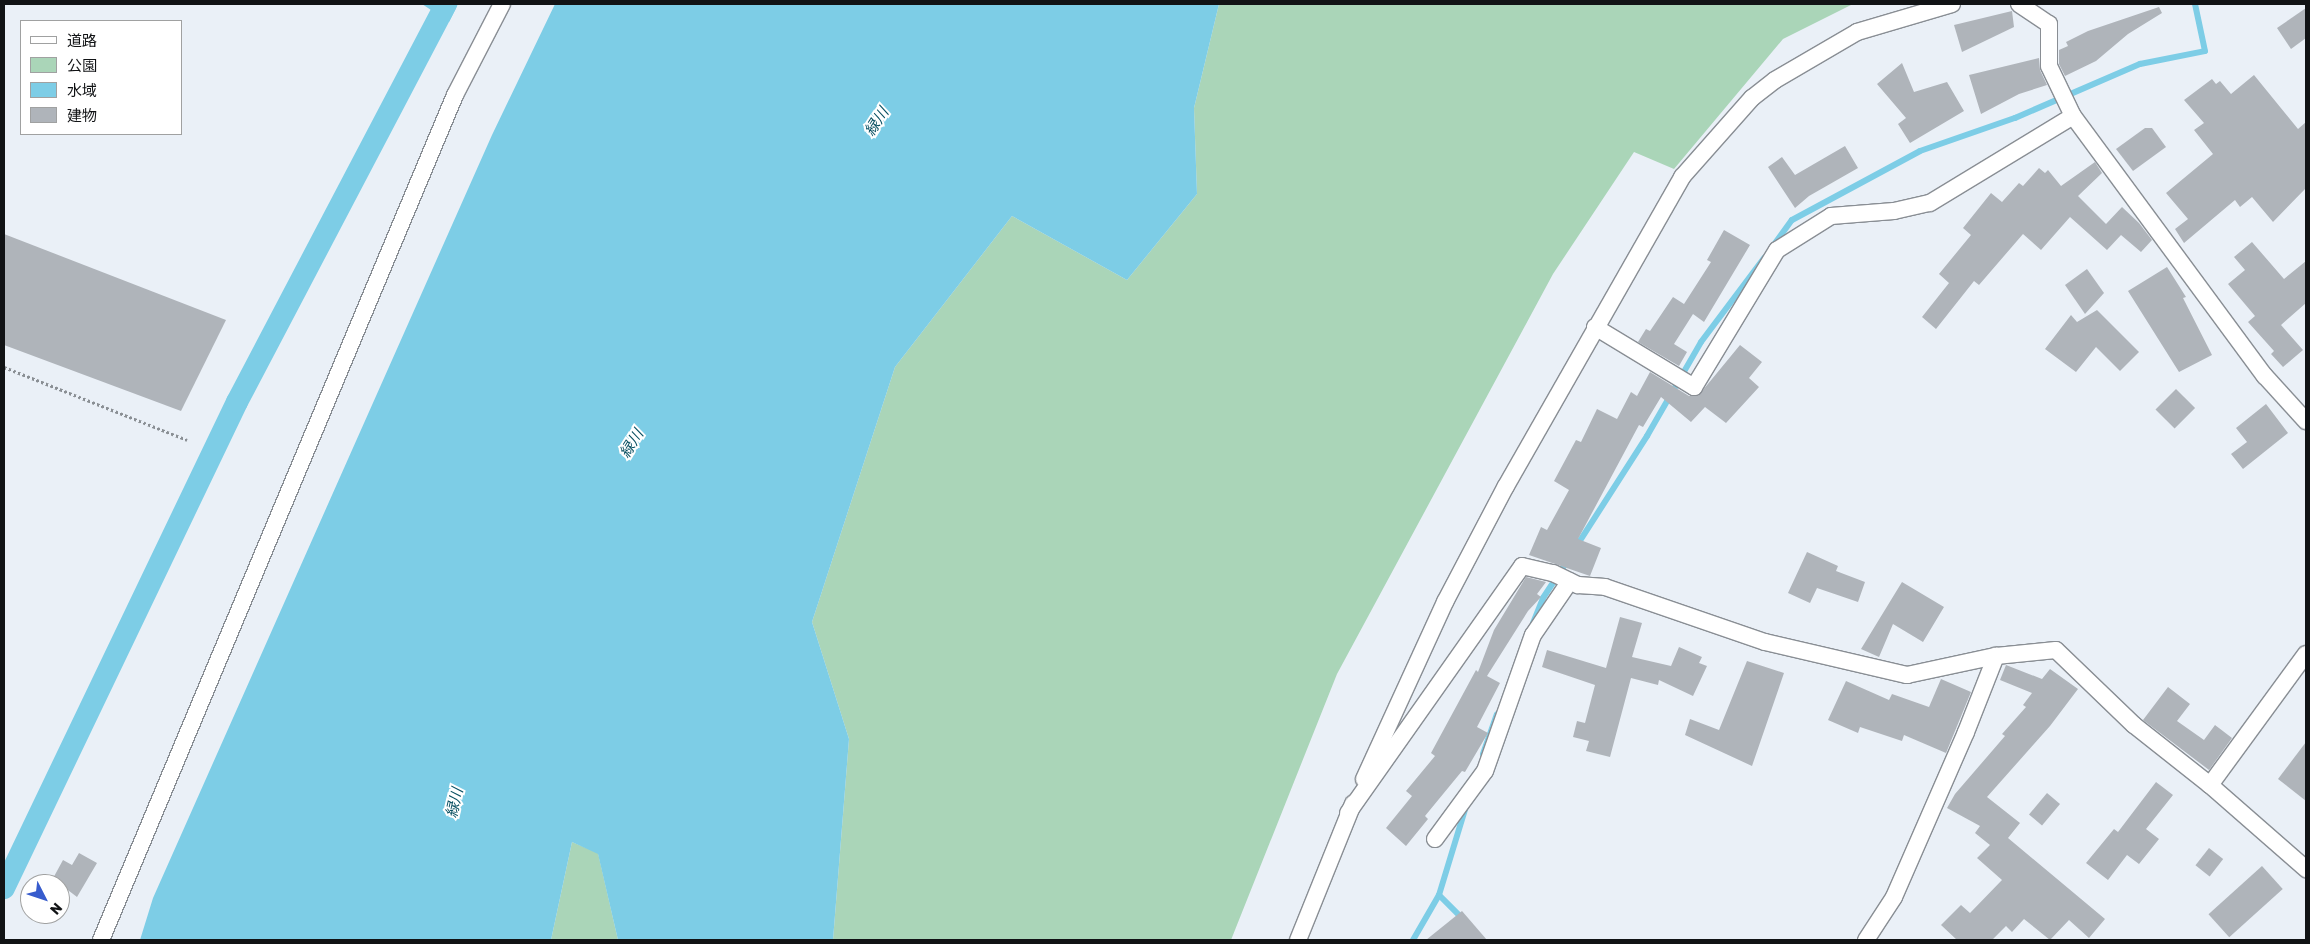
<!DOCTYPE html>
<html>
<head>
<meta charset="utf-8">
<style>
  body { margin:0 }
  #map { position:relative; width:2310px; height:944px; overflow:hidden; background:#eaf0f7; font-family:Rubik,"Noto Sans JP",sans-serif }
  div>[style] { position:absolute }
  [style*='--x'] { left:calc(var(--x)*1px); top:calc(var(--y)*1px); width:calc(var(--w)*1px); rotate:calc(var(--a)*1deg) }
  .green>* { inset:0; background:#aad5b8 }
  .water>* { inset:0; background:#7dcde6 }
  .stream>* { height:6px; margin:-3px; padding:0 3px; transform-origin:3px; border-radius:3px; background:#7dcde6 }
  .canal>* { height:22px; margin:-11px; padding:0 11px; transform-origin:11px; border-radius:11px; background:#7dcde6 }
  .building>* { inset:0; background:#afb4ba; transform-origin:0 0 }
  .path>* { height:3px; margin-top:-1.5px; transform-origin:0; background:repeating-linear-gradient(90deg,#8a8f94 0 2.5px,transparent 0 5px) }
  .roads { filter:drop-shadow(1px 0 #898e94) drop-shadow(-1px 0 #898e94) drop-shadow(0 1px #898e94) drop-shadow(0 -1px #898e94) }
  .minor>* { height:16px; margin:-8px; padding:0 8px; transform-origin:8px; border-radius:8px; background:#fff }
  span { translate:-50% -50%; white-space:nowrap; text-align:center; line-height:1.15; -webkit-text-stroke:4px #fff; paint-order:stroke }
  .water-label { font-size:15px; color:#0a5062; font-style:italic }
  .frame { position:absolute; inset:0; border:5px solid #111315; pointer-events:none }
  .legend { position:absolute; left:20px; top:20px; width:162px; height:115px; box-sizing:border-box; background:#fff; border:1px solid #a0a1a1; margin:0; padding:6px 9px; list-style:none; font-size:15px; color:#111315 }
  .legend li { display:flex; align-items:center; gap:10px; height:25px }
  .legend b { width:25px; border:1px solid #a0a1a1 }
  .north { position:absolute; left:20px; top:874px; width:50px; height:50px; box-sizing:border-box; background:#fff; border:1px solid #a0a1a1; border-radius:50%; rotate:131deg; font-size:14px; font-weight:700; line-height:20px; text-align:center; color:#111315 }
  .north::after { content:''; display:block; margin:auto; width:18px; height:22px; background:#375ccd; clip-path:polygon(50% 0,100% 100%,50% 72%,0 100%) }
</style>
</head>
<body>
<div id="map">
  <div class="green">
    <i style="clip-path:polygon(1219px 4px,1853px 4px,1783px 39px,1674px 169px,1634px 152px,1553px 274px,1337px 674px,1231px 940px,833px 940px,849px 739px,812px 622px,895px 367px,1012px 216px,1127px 280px,1197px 194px,1194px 108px)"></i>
    <i style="clip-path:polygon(572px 842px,598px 853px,618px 940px,551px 940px)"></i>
  </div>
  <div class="water">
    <i style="clip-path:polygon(422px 4px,458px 4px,449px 22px)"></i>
    <i style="clip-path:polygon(555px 4px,1219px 4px,1194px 108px,1197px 194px,1127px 280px,1012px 216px,895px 367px,812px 622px,849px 739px,833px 940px,618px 940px,598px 854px,572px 842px,551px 940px,140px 940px,153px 898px,492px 135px)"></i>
  </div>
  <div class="stream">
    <i style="--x:1773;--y:246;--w:32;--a:-54"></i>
    <i style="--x:1792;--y:220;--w:145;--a:-28.3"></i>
    <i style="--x:1920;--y:151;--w:101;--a:-19.2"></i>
    <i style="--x:2015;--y:118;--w:136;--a:-23.4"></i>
    <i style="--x:2140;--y:64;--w:66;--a:-11.3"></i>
    <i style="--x:2205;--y:51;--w:48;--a:-102"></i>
    <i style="--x:1576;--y:547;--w:132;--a:-57.4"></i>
    <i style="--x:1647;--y:436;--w:108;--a:-60.1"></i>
    <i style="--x:1701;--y:342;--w:105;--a:-53.1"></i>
    <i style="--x:1533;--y:623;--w:27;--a:-68"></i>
    <i style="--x:1543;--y:598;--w:45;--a:-56.7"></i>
    <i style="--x:1483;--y:754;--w:42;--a:-70.7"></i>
    <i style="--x:1439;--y:895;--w:34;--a:45"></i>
    <i style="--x:1413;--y:940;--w:52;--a:-60"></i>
    <i style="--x:1439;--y:895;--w:93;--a:-73.1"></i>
  </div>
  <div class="canal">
    <i style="--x:4;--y:888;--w:539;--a:-64.39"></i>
    <i style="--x:237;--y:402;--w:450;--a:-62.3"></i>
  </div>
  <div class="building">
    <i style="clip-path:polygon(2159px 7px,2162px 13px,2128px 34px,2096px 61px,2065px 76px,2059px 64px,2059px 50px,2068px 46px,2066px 42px,2088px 31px)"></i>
    <i style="clip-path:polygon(2306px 8px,2306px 38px,2291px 49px,2277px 28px)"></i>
    <i style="clip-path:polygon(2012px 11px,2014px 27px,1962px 52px,1954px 25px)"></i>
    <i style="clip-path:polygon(2039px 58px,2040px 70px,2047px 85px,2019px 94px,1981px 114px,1969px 75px)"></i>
    <i style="clip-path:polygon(1902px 63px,1914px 92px,1947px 82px,1964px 111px,1910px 143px,1898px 124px,1906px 118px,1877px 84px)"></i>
    <i style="clip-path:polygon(2254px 75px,2298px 129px,2306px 122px,2306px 188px,2273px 222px,2252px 197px,2240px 207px,2235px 200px,2184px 243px,2175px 229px,2188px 219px,2166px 193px,2213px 154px,2194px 130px,2204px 123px,2184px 100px,2212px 79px,2216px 84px,2220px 81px,2231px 94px)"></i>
    <i style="clip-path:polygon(2145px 128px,2152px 128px,2166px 147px,2133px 171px,2116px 149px)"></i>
    <i style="clip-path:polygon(1845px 146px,1858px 168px,1809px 196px,1795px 208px,1768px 167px,1782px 157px,1795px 175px)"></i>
    <i style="clip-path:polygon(2095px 162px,2102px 173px,2078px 196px,2106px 224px,2122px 207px,2139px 223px,2152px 240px,2141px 252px,2121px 235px,2107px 250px,2070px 217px,2041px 250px,2023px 234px,1979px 285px,1974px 281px,1936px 329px,1922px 317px,1949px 283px,1939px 274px,1971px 235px,1963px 228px,1991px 193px,2002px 202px,2019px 183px,2023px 186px,2039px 168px,2045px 173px,2048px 170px,2061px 186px)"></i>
    <i style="clip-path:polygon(1724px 230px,1750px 245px,1704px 322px,1693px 314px,1674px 344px,1687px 352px,1679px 366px,1638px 342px,1646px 329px,1650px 331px,1673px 297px,1684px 304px,1711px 262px,1707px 260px)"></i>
    <i style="clip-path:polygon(4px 234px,226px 320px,181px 411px,4px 345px)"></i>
    <i style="clip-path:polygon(2252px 242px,2284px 279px,2306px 261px,2306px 303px,2281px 325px,2303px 350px,2283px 367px,2271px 354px,2274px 351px,2248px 322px,2255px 316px,2228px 284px,2245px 270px,2234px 257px)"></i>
    <i style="clip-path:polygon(2167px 267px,2186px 297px,2183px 298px,2212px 355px,2179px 372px,2128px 291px)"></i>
    <i style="clip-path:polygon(2087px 269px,2104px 293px,2085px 314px,2065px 285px)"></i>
    <i style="clip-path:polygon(2097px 310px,2139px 352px,2120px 371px,2096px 347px,2076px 372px,2045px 349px,2071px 315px,2077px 322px)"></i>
    <i style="clip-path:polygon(1740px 345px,1762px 362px,1749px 378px,1759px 387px,1726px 423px,1705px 407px,1691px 422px,1661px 397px,1643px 427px,1639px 425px,1578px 539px,1601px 548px,1590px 576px,1529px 555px,1541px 527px,1547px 530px,1569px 490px,1554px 481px,1576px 440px,1581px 442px,1597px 409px,1617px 419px,1631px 392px,1637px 396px,1650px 372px,1689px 396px,1698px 396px)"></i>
    <i style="left:2176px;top:389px;width:27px;height:29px;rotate:45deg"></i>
    <i style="clip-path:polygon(2266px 404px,2288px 433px,2243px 469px,2231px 454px,2247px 442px,2236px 428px)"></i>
    <i style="clip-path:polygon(1807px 552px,1838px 566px,1836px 571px,1865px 582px,1858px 602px,1817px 588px,1810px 603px,1788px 593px)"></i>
    <i style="clip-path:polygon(1526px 577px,1546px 582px,1537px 594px,1541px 597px,1528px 611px,1487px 676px,1500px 683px,1477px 727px,1488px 733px,1465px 772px,1462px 771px,1425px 816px,1428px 819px,1406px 846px,1386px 828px,1412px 796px,1406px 791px,1435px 756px,1431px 753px,1476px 670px,1478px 672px,1494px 630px)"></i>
    <i style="clip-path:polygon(1902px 582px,1944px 607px,1923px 642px,1893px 624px,1879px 657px,1861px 649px)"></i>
    <i style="clip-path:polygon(1620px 617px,1642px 623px,1632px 657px,1671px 666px,1679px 647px,1702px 657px,1699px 663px,1707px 666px,1693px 696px,1659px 680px,1658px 685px,1631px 678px,1610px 757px,1586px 751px,1589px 741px,1573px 737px,1577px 721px,1585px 723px,1595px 685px,1542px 667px,1547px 650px,1606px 668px)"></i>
    <i style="clip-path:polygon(1747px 661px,1784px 673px,1752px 766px,1685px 735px,1690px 719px,1719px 730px)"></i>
    <i style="clip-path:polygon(2006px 665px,2042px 679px,2050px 669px,2078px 689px,2050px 726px,1987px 797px,2020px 823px,2008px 838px,2105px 919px,2089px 938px,2069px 920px,2050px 940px,2024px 919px,2012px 932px,2006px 926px,1992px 940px,1957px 940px,1941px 925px,1961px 905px,1970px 913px,2002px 880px,1977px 858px,1990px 845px,1975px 833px,1980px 826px,1947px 808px,1955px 794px,2005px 736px,2002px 734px,2026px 707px,2023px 705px,2032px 693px,2000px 680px)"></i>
    <i style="clip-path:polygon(1941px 679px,1971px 692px,1946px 753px,1904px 735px,1902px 741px,1860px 727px,1858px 733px,1828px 720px,1846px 681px,1889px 700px,1892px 694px,1929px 707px)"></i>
    <i style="clip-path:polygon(2168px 687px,2190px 704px,2177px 721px,2204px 740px,2215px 725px,2232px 738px,2209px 770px,2143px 720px)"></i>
    <i style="clip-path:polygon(2306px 742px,2306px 801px,2278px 779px)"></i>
    <i style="clip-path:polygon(2156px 782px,2173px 795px,2146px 829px,2159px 839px,2139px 864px,2127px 855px,2108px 880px,2086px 863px,2114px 829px,2118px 832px)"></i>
    <i style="left:2047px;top:793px;width:17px;height:28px;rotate:40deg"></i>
    <i style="left:2209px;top:848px;width:18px;height:22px;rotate:38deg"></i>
    <i style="clip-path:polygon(79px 853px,97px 863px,77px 897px,60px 884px,51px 882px,63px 860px,72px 865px)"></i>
    <i style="left:2262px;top:866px;width:31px;height:72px;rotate:48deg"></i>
    <i style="clip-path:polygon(1462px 911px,1487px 940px,1426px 940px)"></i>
  </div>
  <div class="path">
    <i style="--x:4;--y:367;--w:197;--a:21.7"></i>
  </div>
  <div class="roads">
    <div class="minor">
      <i style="--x:2019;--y:4;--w:36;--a:34"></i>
      <i style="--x:2049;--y:24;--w:42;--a:90"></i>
      <i style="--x:2049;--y:66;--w:55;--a:64.4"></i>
      <i style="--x:2073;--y:116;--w:323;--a:53.6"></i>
      <i style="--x:2265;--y:376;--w:61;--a:47.7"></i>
      <i style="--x:1595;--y:327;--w:116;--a:31.2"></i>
      <i style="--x:1694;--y:387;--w:160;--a:-58.8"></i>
      <i style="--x:1777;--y:250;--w:64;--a:-32.2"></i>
      <i style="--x:1831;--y:216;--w:63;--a:-4.5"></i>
      <i style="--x:1894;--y:211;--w:37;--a:-13"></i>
      <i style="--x:1930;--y:203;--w:167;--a:-31.3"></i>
      <i style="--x:1364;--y:779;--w:195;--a:-65.4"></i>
      <i style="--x:1445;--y:602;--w:131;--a:-62.3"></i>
      <i style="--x:1506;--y:486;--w:356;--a:-60.3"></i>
      <i style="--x:1682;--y:177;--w:106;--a:-48.5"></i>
      <i style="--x:1752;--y:98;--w:29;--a:-38"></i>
      <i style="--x:1775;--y:80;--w:95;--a:-30.3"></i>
      <i style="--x:1857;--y:32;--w:99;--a:-16.4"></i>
      <i style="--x:2210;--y:785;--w:162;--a:-53.8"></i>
      <i style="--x:1348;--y:813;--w:302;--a:-54.8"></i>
      <i style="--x:1522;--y:566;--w:32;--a:13"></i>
      <i style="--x:1553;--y:573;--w:28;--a:26"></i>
      <i style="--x:1578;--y:585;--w:27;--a:4"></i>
      <i style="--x:1605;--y:587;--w:169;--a:19"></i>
      <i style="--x:1765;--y:642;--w:146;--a:13.1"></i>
      <i style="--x:1907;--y:675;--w:91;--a:-12.1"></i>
      <i style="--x:1996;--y:656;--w:60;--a:-5.7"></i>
      <i style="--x:2056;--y:650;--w:108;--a:43.9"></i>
      <i style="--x:2134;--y:725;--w:97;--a:38.3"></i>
      <i style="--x:2210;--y:785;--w:128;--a:41.2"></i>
      <i style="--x:1435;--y:839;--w:84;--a:-53.7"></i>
      <i style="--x:1485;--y:771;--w:144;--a:-70.6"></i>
      <i style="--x:1533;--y:635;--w:65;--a:-55.6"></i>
      <i style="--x:101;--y:940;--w:916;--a:-67.27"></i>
      <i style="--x:455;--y:95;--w:102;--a:-62.7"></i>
      <i style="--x:1298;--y:940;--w:147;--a:-68"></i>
      <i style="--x:1866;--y:940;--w:51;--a:-56.9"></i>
      <i style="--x:1894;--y:897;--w:180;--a:-66.4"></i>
      <i style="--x:1966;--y:732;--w:82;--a:-68.5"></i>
    </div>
  </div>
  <div class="water-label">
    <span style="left:877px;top:122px;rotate:-57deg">緑川</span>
    <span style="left:632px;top:444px;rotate:-58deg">緑川</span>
    <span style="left:455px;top:803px;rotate:-77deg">緑川</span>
  </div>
  <div class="frame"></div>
  <ul class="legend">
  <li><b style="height:6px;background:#fff"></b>道路</li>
  <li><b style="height:14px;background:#aad5b8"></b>公園</li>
  <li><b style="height:14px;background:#7dcde6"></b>水域</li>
  <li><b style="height:14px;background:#afb4ba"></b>建物</li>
  </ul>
  <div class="north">N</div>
</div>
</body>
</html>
